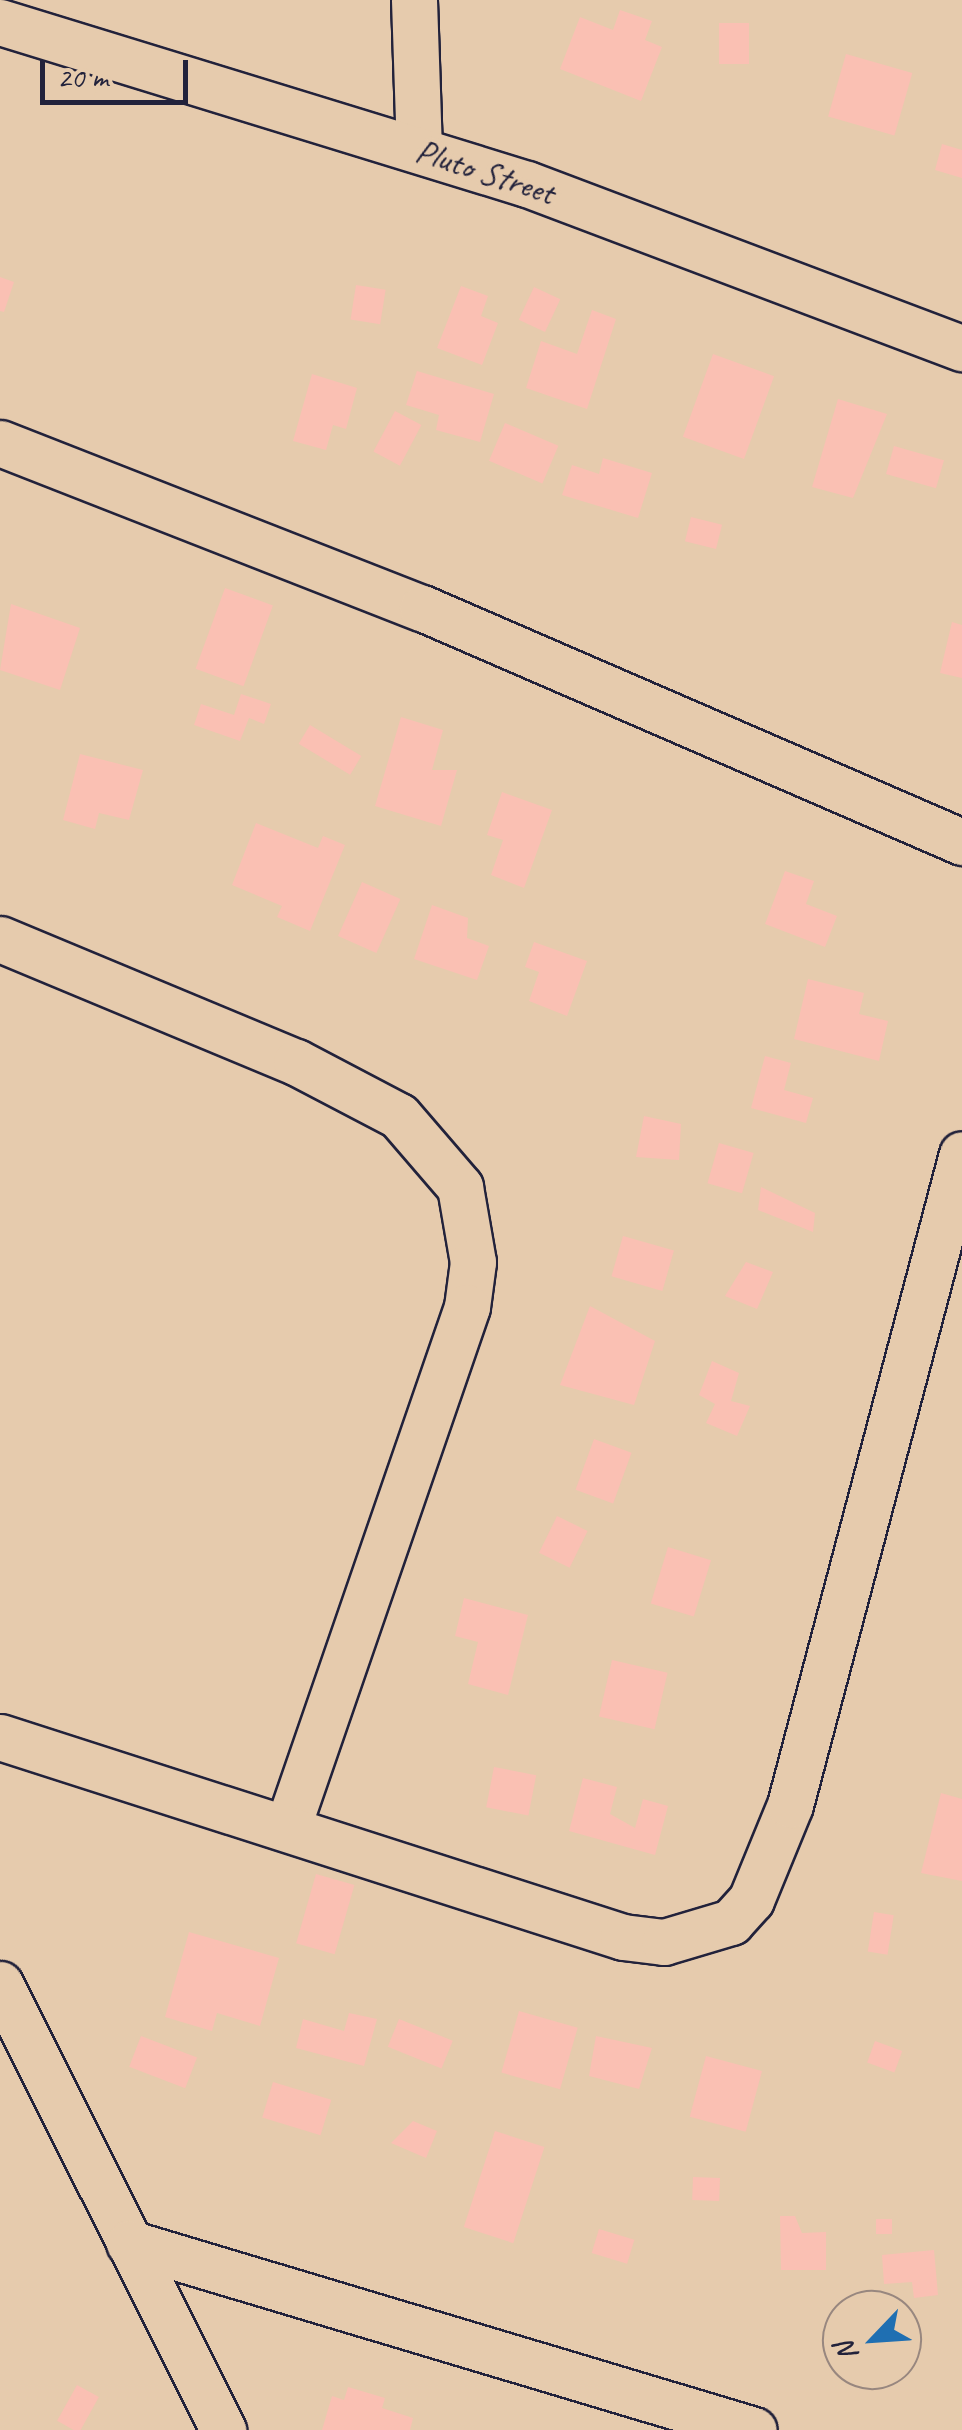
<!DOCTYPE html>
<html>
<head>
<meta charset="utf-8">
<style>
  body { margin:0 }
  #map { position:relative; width:962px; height:2430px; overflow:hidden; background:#e6cbad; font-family:Caveat,sans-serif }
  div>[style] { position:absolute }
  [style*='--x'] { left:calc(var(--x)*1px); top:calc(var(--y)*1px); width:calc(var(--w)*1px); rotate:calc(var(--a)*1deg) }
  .building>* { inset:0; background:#fac0b3; transform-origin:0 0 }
  .roads { filter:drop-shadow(2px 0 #22223b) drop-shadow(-2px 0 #22223b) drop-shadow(0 2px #22223b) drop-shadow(0 -2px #22223b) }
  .minor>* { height:45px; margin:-22.5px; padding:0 22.5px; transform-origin:22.5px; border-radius:22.5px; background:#e6cbad }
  span { translate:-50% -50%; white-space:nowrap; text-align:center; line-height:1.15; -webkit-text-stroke:9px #e6cbad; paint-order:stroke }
  .street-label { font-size:35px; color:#22223b }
  .north { position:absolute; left:822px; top:2290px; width:100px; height:100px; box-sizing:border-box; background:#e6cbad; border:2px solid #98877f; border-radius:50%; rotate:245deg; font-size:28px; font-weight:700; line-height:40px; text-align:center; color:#22223b }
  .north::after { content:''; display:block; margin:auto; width:35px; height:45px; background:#1f6fb2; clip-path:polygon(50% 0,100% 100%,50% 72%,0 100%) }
  .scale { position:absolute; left:40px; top:60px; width:148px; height:45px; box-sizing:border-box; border:5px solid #22223b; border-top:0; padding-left:12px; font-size:30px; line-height:35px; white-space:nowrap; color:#22223b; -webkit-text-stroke:8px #e6cbad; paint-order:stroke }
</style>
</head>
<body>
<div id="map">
  <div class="building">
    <i style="clip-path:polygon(620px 10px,652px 21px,645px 40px,662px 47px,641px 101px,560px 69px,580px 17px,613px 30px)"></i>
    <i style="left:719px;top:23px;width:30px;height:41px"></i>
    <i style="left:846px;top:54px;width:69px;height:65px;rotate:16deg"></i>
    <i style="clip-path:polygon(942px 144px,962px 150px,962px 178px,935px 170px)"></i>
    <i style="clip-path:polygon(0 277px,14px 282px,4px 312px,0 311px)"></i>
    <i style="left:356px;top:285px;width:30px;height:35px;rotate:9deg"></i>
    <i style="clip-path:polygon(461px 286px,488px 296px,481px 316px,498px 323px,482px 365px,437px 348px)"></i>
    <i style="left:534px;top:287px;width:29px;height:36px;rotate:25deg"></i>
    <i style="clip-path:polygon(592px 310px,616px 319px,587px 409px,526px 388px,541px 341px,577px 354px)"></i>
    <i style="left:713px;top:354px;width:65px;height:88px;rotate:20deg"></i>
    <i style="clip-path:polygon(417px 371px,494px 394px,480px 442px,436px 430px,439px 415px,406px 405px)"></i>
    <i style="clip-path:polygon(312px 374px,357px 388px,346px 429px,333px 425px,326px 450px,293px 441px)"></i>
    <i style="clip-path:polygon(838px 399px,887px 414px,853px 498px,812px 487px)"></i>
    <i style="left:395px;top:411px;width:30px;height:46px;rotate:28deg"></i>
    <i style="left:505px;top:423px;width:58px;height:41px;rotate:23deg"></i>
    <i style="left:894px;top:446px;width:52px;height:29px;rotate:16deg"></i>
    <i style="clip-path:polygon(603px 458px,652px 473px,638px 518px,562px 495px,572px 465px,599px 474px)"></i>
    <i style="left:691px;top:517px;width:32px;height:25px;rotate:14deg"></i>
    <i style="left:225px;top:588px;width:51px;height:86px;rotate:20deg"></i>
    <i style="clip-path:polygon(11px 604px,80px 628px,60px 690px,0 670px)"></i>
    <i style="clip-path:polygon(952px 622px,962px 625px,962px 678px,940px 673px)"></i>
    <i style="clip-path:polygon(241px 694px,271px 704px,264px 724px,249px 718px,240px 741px,194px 725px,201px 704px,234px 715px)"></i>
    <i style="clip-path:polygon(401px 717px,443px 730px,432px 770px,457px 770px,441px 826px,375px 806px)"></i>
    <i style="left:310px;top:725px;width:60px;height:22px;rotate:31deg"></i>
    <i style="clip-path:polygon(80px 754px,143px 770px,129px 820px,99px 813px,95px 829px,63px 820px)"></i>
    <i style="clip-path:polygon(502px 792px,552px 810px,524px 888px,491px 875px,503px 840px,487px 835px)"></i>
    <i style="clip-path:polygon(256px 823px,318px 848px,323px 836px,345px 845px,310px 931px,277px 917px,282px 906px,232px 885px)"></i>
    <i style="clip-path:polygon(785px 871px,814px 881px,806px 904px,837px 916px,825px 947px,765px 924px)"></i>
    <i style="left:362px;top:882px;width:42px;height:59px;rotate:24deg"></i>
    <i style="clip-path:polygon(432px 905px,468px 918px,467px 938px,489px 946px,477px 980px,414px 959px)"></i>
    <i style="clip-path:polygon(534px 942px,587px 961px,567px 1016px,529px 1001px,539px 972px,525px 967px)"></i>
    <i style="clip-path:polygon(808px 979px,864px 993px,859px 1014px,888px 1021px,879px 1061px,794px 1039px)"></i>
    <i style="clip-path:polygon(765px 1056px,791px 1063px,784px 1090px,813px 1098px,806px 1123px,751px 1108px)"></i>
    <i style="clip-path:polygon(644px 1116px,681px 1124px,679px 1160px,636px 1157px)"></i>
    <i style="left:719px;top:1143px;width:36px;height:42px;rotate:16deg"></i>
    <i style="clip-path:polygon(761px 1187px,815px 1213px,813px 1232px,758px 1210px)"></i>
    <i style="left:623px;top:1236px;width:53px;height:42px;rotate:16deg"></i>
    <i style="clip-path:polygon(746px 1262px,773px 1272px,757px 1309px,725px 1296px)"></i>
    <i style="clip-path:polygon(590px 1306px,655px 1341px,634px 1405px,560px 1385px)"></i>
    <i style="clip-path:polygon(712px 1361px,739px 1373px,731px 1401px,750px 1406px,737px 1436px,706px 1423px,715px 1404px,699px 1395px)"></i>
    <i style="left:594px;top:1439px;width:40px;height:54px;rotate:20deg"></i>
    <i style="left:557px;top:1516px;width:34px;height:41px;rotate:26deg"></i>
    <i style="left:668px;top:1547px;width:45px;height:59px;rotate:17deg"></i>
    <i style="clip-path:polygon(464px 1598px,528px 1615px,508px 1695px,468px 1684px,478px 1642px,455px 1636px)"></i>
    <i style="left:612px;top:1660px;width:57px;height:58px;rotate:13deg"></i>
    <i style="left:494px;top:1767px;width:43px;height:41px;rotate:11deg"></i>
    <i style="clip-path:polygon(583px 1778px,617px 1787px,610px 1814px,635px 1828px,643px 1799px,668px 1806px,655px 1855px,569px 1831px)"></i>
    <i style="clip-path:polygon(941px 1793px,962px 1799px,962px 1881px,921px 1873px)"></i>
    <i style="left:316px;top:1874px;width:40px;height:72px;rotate:16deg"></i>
    <i style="left:874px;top:1912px;width:20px;height:40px;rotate:9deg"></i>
    <i style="clip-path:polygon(189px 1932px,279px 1958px,260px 2026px,217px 2013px,212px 2031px,165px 2017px)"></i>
    <i style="left:519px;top:2011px;width:61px;height:64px;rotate:16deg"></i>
    <i style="clip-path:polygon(349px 2013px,377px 2019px,364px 2066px,296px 2048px,303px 2019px,344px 2031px)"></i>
    <i style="left:399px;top:2019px;width:58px;height:30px;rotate:22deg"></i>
    <i style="left:141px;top:2036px;width:60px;height:33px;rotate:21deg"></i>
    <i style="clip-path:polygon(596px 2036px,652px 2048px,639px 2089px,589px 2076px)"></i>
    <i style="left:875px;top:2041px;width:29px;height:23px;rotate:20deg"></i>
    <i style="left:706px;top:2056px;width:58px;height:63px;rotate:15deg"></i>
    <i style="left:273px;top:2082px;width:61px;height:37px;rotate:17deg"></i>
    <i style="clip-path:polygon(413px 2121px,437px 2131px,426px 2158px,391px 2143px)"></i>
    <i style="left:495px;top:2131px;width:52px;height:101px;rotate:18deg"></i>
    <i style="left:693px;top:2177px;width:27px;height:23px;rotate:2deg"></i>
    <i style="clip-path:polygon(780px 2216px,795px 2216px,802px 2233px,826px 2232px,826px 2270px,781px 2270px)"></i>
    <i style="left:876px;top:2219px;width:16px;height:15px"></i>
    <i style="left:599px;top:2229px;width:37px;height:25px;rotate:17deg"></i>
    <i style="clip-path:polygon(934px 2250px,938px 2295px,914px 2298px,912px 2282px,884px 2284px,882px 2255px)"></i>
    <i style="left:77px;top:2385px;width:25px;height:41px;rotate:29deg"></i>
    <i style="clip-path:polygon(348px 2387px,385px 2398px,382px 2408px,413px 2418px,410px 2430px,322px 2430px,332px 2396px,344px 2400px)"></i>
  </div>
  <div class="roads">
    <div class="minor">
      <i style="--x:414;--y:0;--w:149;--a:88.1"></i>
      <i style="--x:0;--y:22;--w:551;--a:17.09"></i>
      <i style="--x:527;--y:184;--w:465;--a:20.7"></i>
      <i style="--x:0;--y:443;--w:453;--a:21.4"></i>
      <i style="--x:422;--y:608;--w:589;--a:23.43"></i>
      <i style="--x:0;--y:939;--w:321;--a:22.6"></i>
      <i style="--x:296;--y:1062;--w:116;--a:27.7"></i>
      <i style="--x:399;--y:1116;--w:94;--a:49.3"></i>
      <i style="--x:460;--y:1187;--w:76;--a:80.2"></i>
      <i style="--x:473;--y:1262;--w:45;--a:97.6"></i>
      <i style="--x:467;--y:1307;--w:549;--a:109.03"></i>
      <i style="--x:0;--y:1737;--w:654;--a:17.8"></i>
      <i style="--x:623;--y:1937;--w:41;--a:7"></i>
      <i style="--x:664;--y:1942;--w:70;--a:-16.6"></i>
      <i style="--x:731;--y:1922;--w:30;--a:-48"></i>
      <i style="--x:751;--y:1900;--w:103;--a:-67.7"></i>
      <i style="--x:790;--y:1805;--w:673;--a:-75.2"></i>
      <i style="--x:0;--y:1984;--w:499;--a:63.4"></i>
      <i style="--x:129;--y:2243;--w:652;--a:16.66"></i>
    </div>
  </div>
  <div class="street-label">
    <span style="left:485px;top:172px;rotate:18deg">Pluto Street</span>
  </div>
  <div class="north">N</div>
  <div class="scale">20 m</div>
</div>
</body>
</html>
